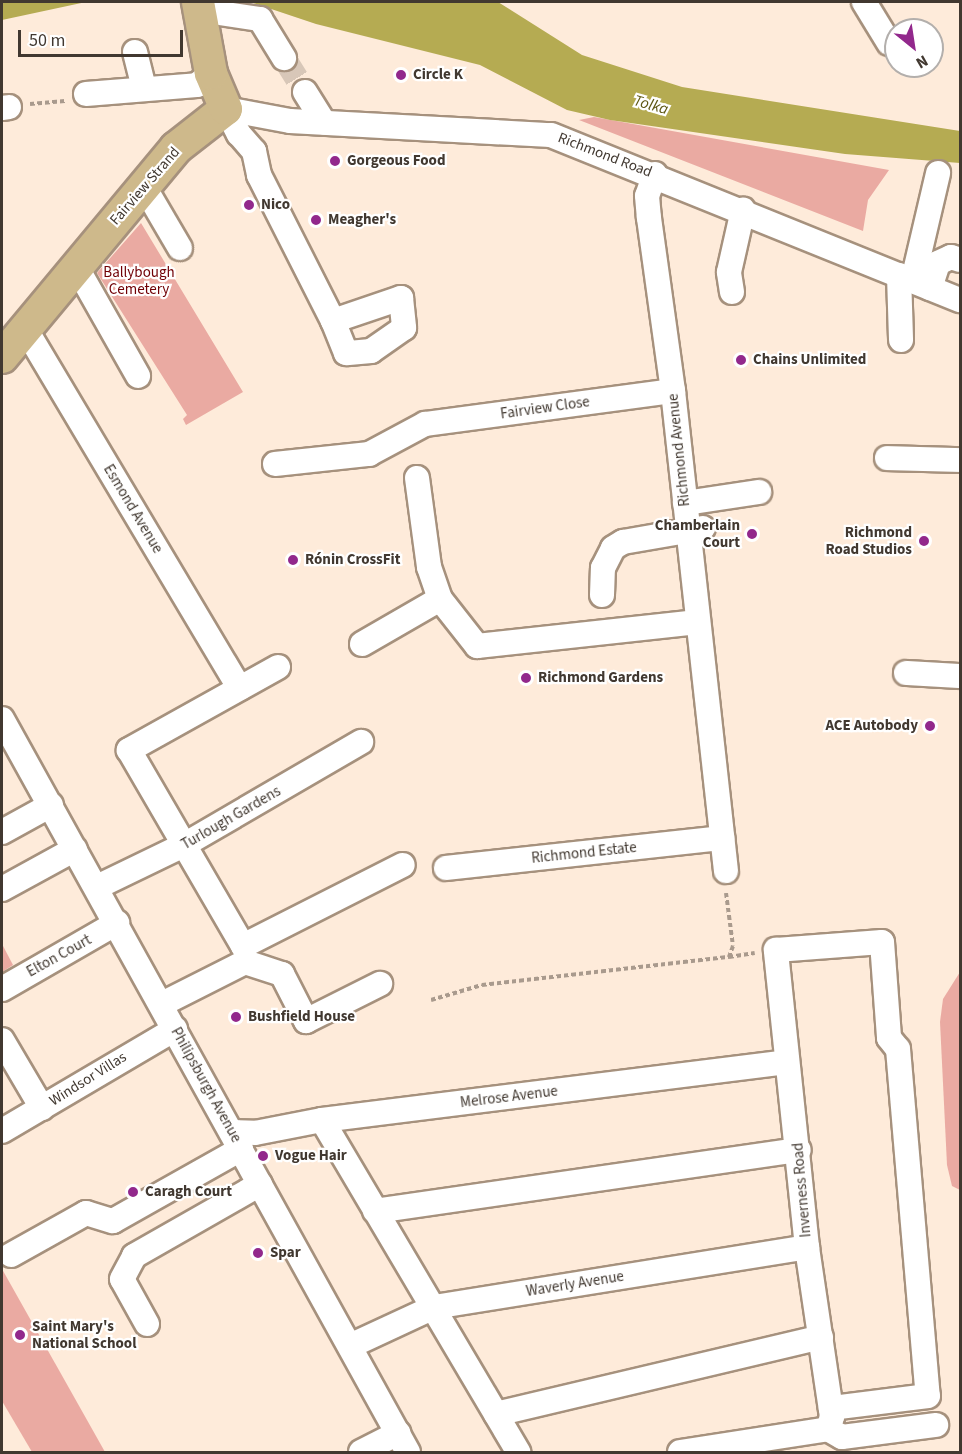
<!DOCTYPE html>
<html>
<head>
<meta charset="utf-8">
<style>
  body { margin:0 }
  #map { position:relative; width:962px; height:1454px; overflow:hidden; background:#feebda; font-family:"Source Sans 3",sans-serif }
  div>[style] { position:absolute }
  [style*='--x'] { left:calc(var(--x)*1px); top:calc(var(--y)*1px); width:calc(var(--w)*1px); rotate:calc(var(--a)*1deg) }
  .green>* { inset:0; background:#eaaaa2 }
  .water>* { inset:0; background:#b5ab52 }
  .minor-tunnel>* { height:24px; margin-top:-12px; transform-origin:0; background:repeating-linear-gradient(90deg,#d8c7b8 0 24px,transparent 0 36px) }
  .path>* { height:4px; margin-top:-2px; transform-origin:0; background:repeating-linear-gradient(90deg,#a99a8d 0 4.5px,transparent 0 7.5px) }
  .roads { filter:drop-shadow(2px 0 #a6917d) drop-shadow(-2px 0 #a6917d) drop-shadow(0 2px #a6917d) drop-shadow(0 -2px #a6917d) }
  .minor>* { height:24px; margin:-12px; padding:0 12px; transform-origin:12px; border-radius:12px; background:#fff }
  .major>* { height:32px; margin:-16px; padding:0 16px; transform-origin:16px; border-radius:16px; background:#ceb98b }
  .dots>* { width:16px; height:16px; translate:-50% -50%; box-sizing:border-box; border:3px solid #fff; border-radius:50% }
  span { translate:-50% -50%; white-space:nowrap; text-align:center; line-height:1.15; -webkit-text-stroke:4.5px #fff; paint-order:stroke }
  .poi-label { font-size:15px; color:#413830; font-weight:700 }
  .left { translate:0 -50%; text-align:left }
  .right { translate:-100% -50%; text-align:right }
  .street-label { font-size:15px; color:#413830 }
  .park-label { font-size:15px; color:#700005 }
  .water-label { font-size:16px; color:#5f5815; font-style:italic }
  .frame { position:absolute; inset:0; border:3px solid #413830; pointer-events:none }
  .north { position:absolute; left:884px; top:18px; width:60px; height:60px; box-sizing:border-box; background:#fff; border:2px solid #b3afac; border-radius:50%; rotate:150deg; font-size:16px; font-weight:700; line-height:24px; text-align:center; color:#413830 }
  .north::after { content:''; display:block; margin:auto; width:21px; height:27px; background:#92288c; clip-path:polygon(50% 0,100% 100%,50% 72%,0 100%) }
  .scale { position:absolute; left:18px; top:30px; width:165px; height:27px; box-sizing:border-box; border:3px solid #413830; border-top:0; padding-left:8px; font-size:18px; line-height:21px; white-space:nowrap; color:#413830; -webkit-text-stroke:4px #fff; paint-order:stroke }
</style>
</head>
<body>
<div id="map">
  <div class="green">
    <i style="clip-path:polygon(594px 117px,889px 170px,868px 200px,863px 231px,579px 120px)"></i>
    <i style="clip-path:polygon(141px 223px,243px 392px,186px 425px,183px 419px,187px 415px,97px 273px)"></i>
    <i style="clip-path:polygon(2px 944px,13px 965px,2px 972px)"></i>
    <i style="clip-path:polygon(960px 972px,960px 1190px,952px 1186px,947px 1165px,940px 1022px,943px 999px)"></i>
    <i style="clip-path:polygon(2px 1269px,105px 1452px,32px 1452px,2px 1401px)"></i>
  </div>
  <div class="water">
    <i style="clip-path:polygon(2px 2px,86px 2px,2px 20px)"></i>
    <i style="clip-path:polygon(250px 2px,498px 2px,582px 55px,682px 87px,960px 131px,960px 163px,845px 154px,610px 120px,567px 110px,480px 65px,316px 24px)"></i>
  </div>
  <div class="minor-tunnel">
    <i style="--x:284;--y:58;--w:40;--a:58"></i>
  </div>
  <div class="path">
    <i style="--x:30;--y:104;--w:35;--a:-5"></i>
    <i style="--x:726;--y:893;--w:53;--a:82.5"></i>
    <i style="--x:733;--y:946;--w:12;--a:110"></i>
    <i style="--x:729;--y:957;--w:26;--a:-9"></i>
    <i style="--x:431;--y:1000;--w:53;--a:-16.4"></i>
    <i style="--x:482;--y:985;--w:249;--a:-6.5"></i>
  </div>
  <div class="roads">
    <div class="minor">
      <i style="--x:864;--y:2;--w:48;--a:58.6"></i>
      <i style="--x:199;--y:10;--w:62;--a:8.4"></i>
      <i style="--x:260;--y:19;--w:46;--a:58.4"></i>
      <i style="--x:135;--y:52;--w:38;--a:76"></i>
      <i style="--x:305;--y:92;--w:36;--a:58"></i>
      <i style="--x:86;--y:94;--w:111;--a:-4.6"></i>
      <i style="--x:197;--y:85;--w:18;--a:-41"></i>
      <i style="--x:2;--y:108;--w:7;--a:-8"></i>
      <i style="--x:226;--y:109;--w:65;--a:10.6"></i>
      <i style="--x:290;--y:121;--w:261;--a:3.1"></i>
      <i style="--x:551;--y:135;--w:441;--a:22"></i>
      <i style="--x:226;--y:109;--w:28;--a:63"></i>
      <i style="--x:239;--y:134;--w:23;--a:49"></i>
      <i style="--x:254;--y:151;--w:25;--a:78"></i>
      <i style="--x:259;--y:175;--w:164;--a:63.1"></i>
      <i style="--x:333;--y:321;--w:72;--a:-18.7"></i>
      <i style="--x:401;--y:298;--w:30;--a:84"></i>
      <i style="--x:404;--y:328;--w:40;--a:145.1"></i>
      <i style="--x:371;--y:351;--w:25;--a:175"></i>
      <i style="--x:346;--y:353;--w:35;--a:-112"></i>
      <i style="--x:655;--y:174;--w:23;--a:110"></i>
      <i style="--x:647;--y:196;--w:22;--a:85"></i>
      <i style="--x:649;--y:218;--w:175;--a:82.1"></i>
      <i style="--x:673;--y:391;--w:483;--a:83.7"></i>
      <i style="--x:143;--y:185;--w:73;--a:59.6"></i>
      <i style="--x:77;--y:268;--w:124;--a:60.5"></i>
      <i style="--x:899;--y:275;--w:65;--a:88.2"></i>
      <i style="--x:913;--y:280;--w:110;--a:-76.8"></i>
      <i style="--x:930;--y:288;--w:26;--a:-72"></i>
      <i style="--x:938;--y:263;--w:14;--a:-25"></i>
      <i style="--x:951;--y:257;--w:9;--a:18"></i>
      <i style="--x:732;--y:292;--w:20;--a:-99"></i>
      <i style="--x:729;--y:272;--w:64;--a:-77.3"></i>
      <i style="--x:26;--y:330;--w:417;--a:59.2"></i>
      <i style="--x:887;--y:458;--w:73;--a:1.6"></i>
      <i style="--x:275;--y:464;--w:95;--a:-6.1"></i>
      <i style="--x:369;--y:454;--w:64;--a:-28.2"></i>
      <i style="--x:425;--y:424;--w:250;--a:-7.6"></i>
      <i style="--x:417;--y:478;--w:90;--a:82.3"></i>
      <i style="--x:429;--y:567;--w:34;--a:71"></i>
      <i style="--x:440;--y:599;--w:60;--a:51.8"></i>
      <i style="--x:477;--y:646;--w:222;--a:-6.2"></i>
      <i style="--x:685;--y:503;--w:75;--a:-8.5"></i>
      <i style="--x:602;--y:595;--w:27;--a:-88"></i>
      <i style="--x:603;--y:568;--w:22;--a:-63"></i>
      <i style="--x:613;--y:548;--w:12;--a:-31"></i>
      <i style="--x:623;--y:542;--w:81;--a:-9.9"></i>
      <i style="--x:362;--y:644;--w:90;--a:-30"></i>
      <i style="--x:278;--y:667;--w:171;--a:150.9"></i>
      <i style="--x:129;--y:750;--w:227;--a:59.8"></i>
      <i style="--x:243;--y:946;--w:179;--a:-26.9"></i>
      <i style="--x:906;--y:673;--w:54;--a:3.2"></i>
      <i style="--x:2;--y:719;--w:838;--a:61.02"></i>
      <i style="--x:2;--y:832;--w:56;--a:-28.9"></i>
      <i style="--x:446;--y:868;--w:278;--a:-6.2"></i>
      <i style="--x:97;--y:887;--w:97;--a:-25.8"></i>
      <i style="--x:184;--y:845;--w:205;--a:-30.2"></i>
      <i style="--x:2;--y:889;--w:83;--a:-28.7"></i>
      <i style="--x:2;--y:989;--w:133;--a:-29.9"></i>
      <i style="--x:162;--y:1004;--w:93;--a:-26.8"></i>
      <i style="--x:245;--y:962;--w:39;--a:18"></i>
      <i style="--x:282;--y:974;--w:53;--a:62.9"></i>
      <i style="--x:306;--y:1021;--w:83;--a:-26.6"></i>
      <i style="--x:2;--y:1040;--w:79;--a:59.5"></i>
      <i style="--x:322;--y:1120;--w:386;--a:59.4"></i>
      <i style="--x:2;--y:1131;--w:201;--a:-30.5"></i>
      <i style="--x:232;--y:1132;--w:23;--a:2"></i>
      <i style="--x:255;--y:1133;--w:68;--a:-11"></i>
      <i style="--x:322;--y:1120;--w:468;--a:-7.1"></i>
      <i style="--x:375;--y:1211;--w:428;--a:-8.2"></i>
      <i style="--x:11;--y:1255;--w:86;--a:-29.2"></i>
      <i style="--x:86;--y:1213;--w:28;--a:17"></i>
      <i style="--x:113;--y:1221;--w:147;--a:-29.4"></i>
      <i style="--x:147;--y:1324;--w:51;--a:-119.1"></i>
      <i style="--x:122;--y:1279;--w:26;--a:-62"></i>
      <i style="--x:134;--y:1256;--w:145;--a:-29.7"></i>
      <i style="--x:350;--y:1346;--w:93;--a:-24.9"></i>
      <i style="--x:434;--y:1307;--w:378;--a:-9.1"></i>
      <i style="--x:496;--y:1414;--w:334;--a:-13.3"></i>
      <i style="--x:828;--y:1429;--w:13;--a:-72"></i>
      <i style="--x:832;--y:1417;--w:172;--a:-98.4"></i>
      <i style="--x:807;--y:1247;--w:299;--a:-96"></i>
      <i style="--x:776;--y:950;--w:106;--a:-4.3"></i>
      <i style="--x:882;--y:942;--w:96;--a:85.8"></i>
      <i style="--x:889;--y:1038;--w:14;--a:51"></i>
      <i style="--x:898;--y:1049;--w:348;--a:85.1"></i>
      <i style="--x:928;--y:1396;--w:98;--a:172.9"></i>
      <i style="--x:828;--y:1429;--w:16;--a:30"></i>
      <i style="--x:842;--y:1437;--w:95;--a:-7.3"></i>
      <i style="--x:361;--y:1452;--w:42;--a:-27.2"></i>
      <i style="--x:680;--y:1452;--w:150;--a:-8.8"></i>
    </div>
    <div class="major">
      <i style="--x:2;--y:357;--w:272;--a:-50.2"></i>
      <i style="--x:176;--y:148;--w:63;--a:-38"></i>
      <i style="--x:226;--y:109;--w:39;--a:-113"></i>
      <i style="--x:211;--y:73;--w:72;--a:-100.4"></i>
    </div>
  </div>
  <div class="dots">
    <i style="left:401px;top:75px;background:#92288c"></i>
    <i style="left:335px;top:161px;background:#92288c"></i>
    <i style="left:249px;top:205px;background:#92288c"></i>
    <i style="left:316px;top:220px;background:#92288c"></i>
    <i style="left:741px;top:360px;background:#92288c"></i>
    <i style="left:752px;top:534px;background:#92288c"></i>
    <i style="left:924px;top:541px;background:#92288c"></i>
    <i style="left:293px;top:560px;background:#92288c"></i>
    <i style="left:526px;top:678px;background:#92288c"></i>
    <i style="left:930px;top:726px;background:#92288c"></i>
    <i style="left:236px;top:1017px;background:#92288c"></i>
    <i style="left:263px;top:1156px;background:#92288c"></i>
    <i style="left:133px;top:1192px;background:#92288c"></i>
    <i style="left:258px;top:1253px;background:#92288c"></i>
    <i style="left:20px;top:1335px;background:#92288c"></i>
  </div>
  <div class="poi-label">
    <span class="left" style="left:413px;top:75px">Circle K</span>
    <span class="left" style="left:347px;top:161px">Gorgeous Food</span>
    <span class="left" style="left:261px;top:205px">Nico</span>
    <span class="left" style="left:328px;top:220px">Meagher's</span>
    <span class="left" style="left:753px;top:360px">Chains Unlimited</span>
    <span class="right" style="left:740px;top:534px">Chamberlain<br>Court</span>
    <span class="right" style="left:912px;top:541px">Richmond<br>Road Studios</span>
    <span class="left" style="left:305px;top:560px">Rónin CrossFit</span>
    <span class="left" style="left:538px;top:678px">Richmond Gardens</span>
    <span class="right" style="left:918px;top:726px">ACE Autobody</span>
    <span class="left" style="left:248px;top:1017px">Bushfield House</span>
    <span class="left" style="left:275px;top:1156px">Vogue Hair</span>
    <span class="left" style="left:145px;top:1192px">Caragh Court</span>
    <span class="left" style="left:270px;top:1253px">Spar</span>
    <span class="left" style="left:32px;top:1335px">Saint Mary's<br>National School</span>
  </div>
  <div class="street-label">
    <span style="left:605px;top:155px;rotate:21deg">Richmond Road</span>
    <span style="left:145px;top:186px;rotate:-49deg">Fairview Strand</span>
    <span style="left:545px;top:408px;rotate:-8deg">Fairview Close</span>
    <span style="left:679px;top:450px;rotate:-96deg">Richmond Avenue</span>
    <span style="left:133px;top:509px;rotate:59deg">Esmond Avenue</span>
    <span style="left:231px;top:818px;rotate:-30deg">Turlough Gardens</span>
    <span style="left:584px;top:853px;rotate:-6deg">Richmond Estate</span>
    <span style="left:59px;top:956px;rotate:-29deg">Elton Court</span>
    <span style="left:88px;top:1079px;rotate:-32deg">Windsor Villas</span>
    <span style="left:206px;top:1085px;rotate:61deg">Philipsburgh Avenue</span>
    <span style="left:509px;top:1097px;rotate:-7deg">Melrose Avenue</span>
    <span style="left:802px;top:1190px;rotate:-95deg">Inverness Road</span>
    <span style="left:575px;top:1284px;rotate:-9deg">Waverly Avenue</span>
  </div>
  <div class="park-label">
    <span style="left:139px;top:281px">Ballybough<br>Cemetery</span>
  </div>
  <div class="water-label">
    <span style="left:651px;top:105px;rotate:16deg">Tolka</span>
  </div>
  <div class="frame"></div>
  <div class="north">N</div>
  <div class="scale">50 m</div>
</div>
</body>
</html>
